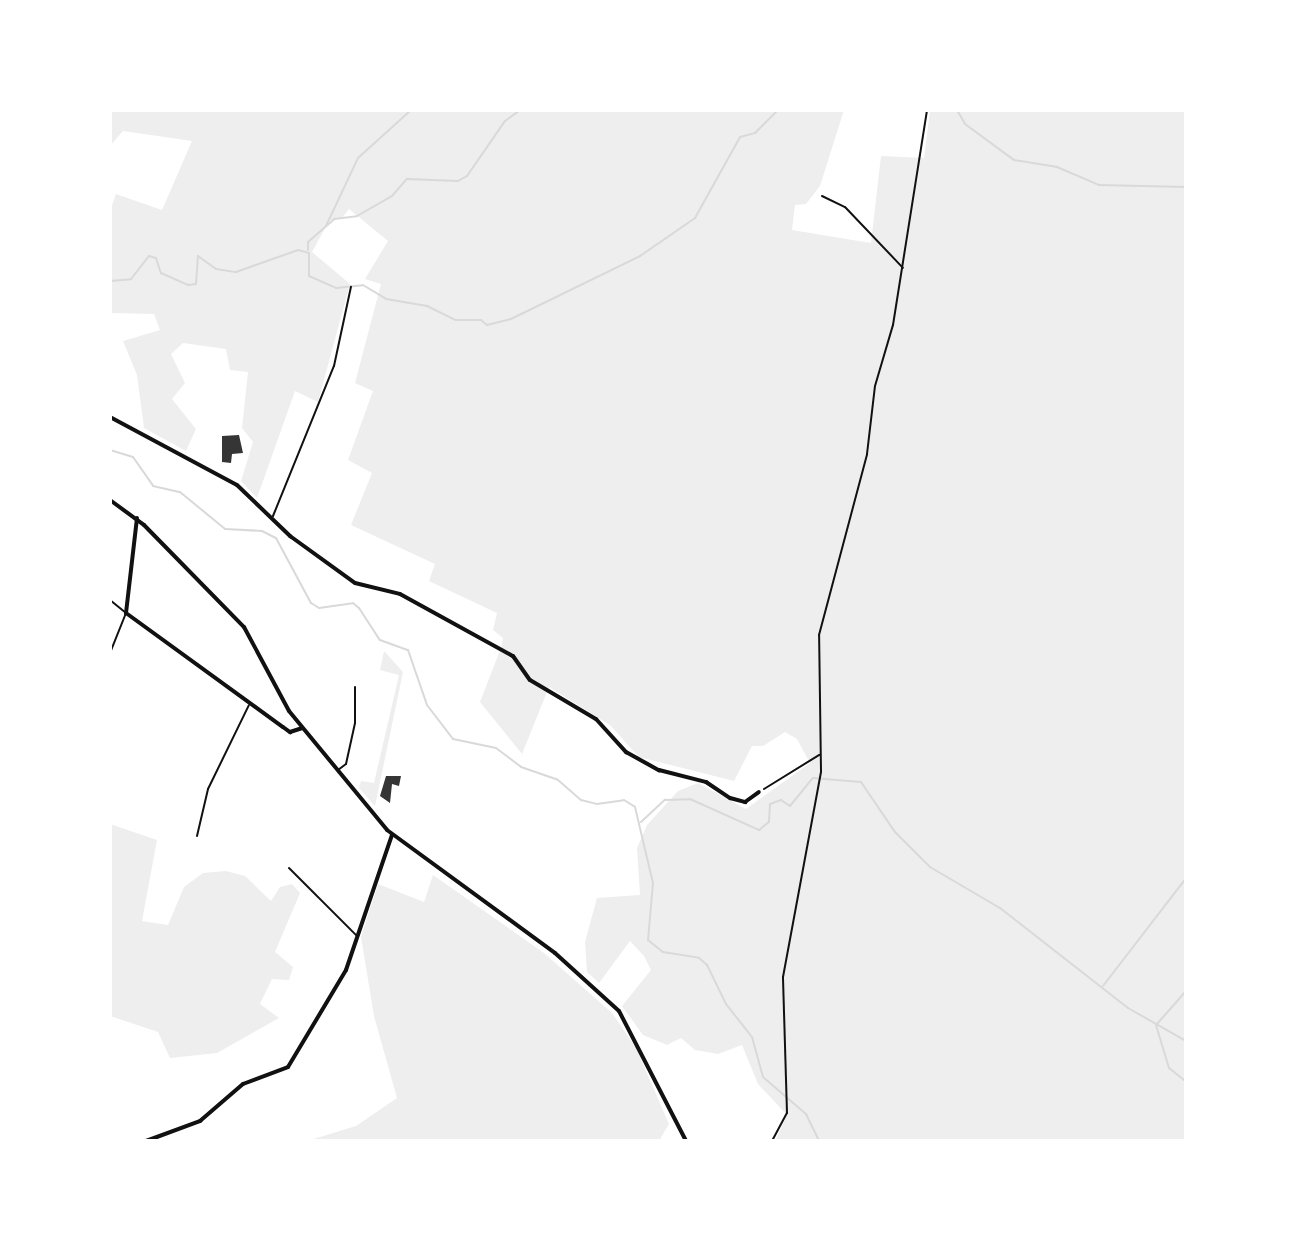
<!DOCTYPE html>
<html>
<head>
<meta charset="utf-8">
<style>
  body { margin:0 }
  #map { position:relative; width:1296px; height:1251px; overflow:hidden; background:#fff; font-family:"Work Sans",sans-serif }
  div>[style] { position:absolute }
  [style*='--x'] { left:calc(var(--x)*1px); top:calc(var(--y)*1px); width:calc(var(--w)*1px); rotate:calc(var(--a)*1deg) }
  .green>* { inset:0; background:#eee }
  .stream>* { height:2px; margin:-1px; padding:0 1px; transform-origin:1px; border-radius:1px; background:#d9d9d9 }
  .building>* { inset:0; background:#353535 }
  .path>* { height:2px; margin:-1px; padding:0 1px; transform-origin:1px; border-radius:1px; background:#111 }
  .service>* { height:2px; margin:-1px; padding:0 1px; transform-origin:1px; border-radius:1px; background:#111 }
  .minor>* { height:4px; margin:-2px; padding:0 2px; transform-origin:2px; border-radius:2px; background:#111 }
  span { translate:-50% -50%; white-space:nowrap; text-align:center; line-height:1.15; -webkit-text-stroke:6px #fff; paint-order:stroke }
  .frame { position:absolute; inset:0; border:112px solid #fff; pointer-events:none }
</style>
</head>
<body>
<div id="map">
  <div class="green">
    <i style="clip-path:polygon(110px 110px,844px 110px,820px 186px,806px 204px,795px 205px,792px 230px,871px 243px,881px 156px,924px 158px,930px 111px,924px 110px,1186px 110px,1186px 1141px,775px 1141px,787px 1115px,758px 1084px,742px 1045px,718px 1054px,695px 1050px,681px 1038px,667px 1045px,643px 1035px,622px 1006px,651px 970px,644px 956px,630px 941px,599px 983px,587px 972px,585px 942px,597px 898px,640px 895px,637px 848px,647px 825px,678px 791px,698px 783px,746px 809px,810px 763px,797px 739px,785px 732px,763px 746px,752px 746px,734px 781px,639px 757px,610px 725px,549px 687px,522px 754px,480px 702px,501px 648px,503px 638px,493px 630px,497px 613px,429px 581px,435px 564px,351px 525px,372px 473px,348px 460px,373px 391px,355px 383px,381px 284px,365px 279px,388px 241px,349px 209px,342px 218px,329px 221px,312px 252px,350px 284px,318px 402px,295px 391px,257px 498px,241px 481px,253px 442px,242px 428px,248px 372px,230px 370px,226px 349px,183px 343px,171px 354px,185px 383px,172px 399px,196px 429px,186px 451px,144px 428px,137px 375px,123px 341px,160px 330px,154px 314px,110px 313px,110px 211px,116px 194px,162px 210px,192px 141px,123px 131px,110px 146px)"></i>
    <i style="clip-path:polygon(384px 651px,403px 672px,375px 806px,359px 788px,361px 781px,374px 783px,399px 675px,380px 670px)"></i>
    <i style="clip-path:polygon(110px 824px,157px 840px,142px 921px,168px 925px,184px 887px,203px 873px,226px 871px,245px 876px,271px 901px,280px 887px,292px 884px,300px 893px,275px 952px,293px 967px,289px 980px,272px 979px,260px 1004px,279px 1018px,217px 1053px,170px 1058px,158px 1032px,110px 1016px)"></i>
    <i style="clip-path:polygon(433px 875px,544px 953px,612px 1013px,636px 1048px,669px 1124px,659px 1141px,307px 1141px,356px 1126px,397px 1098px,374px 1016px,361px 937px,378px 884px,424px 902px)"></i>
  </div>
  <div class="stream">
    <i style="--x:957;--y:110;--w:16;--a:60"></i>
    <i style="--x:965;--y:124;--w:61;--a:36.3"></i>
    <i style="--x:1014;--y:160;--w:44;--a:9.2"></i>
    <i style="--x:1057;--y:167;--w:46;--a:23.2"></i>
    <i style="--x:1099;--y:185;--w:87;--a:1.3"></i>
    <i style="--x:326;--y:226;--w:75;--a:-64.8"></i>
    <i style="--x:358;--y:158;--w:72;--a:-42.2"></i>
    <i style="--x:308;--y:250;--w:8;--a:-90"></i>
    <i style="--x:308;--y:242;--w:35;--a:-41"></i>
    <i style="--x:334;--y:219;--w:23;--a:-7"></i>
    <i style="--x:357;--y:216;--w:40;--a:-29.7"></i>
    <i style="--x:392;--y:196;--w:23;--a:-49"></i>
    <i style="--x:407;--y:179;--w:51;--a:2.2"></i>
    <i style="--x:458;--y:181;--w:10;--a:-29"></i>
    <i style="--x:467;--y:176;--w:67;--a:-55.4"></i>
    <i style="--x:505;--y:121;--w:19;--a:-36"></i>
    <i style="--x:110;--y:281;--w:21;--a:-5"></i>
    <i style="--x:131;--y:279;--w:29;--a:-52"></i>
    <i style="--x:149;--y:256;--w:7;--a:16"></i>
    <i style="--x:156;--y:258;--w:16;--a:72"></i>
    <i style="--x:161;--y:273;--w:30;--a:24"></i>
    <i style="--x:188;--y:285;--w:8;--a:-7"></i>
    <i style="--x:196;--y:284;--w:28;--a:-86"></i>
    <i style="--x:198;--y:256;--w:22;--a:36"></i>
    <i style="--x:216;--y:269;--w:20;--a:9"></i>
    <i style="--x:236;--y:272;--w:66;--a:-19.5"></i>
    <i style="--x:298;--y:250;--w:11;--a:15"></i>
    <i style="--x:309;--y:253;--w:23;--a:90"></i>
    <i style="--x:309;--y:276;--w:30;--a:24"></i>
    <i style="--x:336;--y:288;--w:27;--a:-6"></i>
    <i style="--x:363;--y:285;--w:27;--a:31"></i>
    <i style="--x:386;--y:299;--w:42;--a:9.7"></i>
    <i style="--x:427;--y:306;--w:32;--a:26"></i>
    <i style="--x:456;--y:320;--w:25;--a:0"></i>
    <i style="--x:481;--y:320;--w:8;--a:40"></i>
    <i style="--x:487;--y:325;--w:25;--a:-14"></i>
    <i style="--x:511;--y:319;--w:144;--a:-26"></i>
    <i style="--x:640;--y:256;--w:67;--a:-34.6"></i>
    <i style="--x:695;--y:218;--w:93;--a:-60.9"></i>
    <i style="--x:740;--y:137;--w:16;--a:-15"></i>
    <i style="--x:755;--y:133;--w:33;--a:-45"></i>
    <i style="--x:110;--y:450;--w:24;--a:17"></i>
    <i style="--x:133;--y:457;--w:35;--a:55"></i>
    <i style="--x:153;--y:486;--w:28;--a:13"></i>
    <i style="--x:180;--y:492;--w:58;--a:39.4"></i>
    <i style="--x:225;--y:529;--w:37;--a:3"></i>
    <i style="--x:262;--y:531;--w:16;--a:27"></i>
    <i style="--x:276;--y:538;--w:74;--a:61.7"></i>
    <i style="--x:311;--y:603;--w:9;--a:32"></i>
    <i style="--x:319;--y:608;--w:34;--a:-8"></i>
    <i style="--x:353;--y:603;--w:8;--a:40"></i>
    <i style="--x:359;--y:608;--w:38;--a:57"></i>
    <i style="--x:380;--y:640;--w:30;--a:20"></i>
    <i style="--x:408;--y:650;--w:58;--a:70.9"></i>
    <i style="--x:427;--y:705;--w:43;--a:52.6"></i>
    <i style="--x:453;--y:739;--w:44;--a:11.8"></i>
    <i style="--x:496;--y:748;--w:31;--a:37"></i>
    <i style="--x:521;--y:767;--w:39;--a:19"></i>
    <i style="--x:558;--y:780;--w:30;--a:41"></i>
    <i style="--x:581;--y:800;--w:16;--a:14"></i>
    <i style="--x:597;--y:804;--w:27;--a:-8"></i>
    <i style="--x:624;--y:800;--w:13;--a:32"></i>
    <i style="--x:635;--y:807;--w:78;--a:76.7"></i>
    <i style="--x:653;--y:883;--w:57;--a:95"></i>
    <i style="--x:648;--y:940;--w:19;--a:39"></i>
    <i style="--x:663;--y:952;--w:36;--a:9"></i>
    <i style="--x:699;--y:958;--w:11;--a:41"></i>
    <i style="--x:707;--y:965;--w:43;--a:64"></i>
    <i style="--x:726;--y:1004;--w:42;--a:51.8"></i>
    <i style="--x:752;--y:1037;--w:41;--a:74.6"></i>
    <i style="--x:763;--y:1077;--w:57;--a:40.7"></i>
    <i style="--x:806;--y:1114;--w:30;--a:64"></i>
    <i style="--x:641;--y:822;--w:33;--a:-43"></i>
    <i style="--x:665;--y:800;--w:25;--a:-2"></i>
    <i style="--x:690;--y:799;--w:76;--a:24.2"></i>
    <i style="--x:759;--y:830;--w:13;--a:-39"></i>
    <i style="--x:769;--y:822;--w:18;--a:-87"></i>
    <i style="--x:770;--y:804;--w:12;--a:-20"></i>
    <i style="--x:781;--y:800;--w:11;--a:34"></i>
    <i style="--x:790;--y:806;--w:36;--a:-51"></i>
    <i style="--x:813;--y:778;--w:48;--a:4.8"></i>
    <i style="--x:861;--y:782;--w:60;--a:55.8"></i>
    <i style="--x:895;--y:832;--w:49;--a:45"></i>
    <i style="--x:930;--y:867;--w:81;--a:30.4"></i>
    <i style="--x:1000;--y:908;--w:162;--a:38"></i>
    <i style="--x:1128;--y:1008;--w:67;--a:29.6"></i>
    <i style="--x:1103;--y:986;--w:133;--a:-52.4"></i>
    <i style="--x:1186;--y:991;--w:45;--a:131.4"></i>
    <i style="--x:1156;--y:1025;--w:45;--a:73.2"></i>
    <i style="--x:1169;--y:1068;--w:22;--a:39"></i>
  </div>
  <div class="building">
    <i style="clip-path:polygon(239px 435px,243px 453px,232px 454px,231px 463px,222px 462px,222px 436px)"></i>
    <i style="clip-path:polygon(386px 776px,401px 776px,399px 786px,392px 784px,390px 803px,380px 796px)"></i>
  </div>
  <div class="path">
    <i style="--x:822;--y:196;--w:25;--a:26"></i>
    <i style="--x:845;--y:207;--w:84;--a:46.4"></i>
    <i style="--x:764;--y:789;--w:65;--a:-31.7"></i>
    <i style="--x:772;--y:1141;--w:32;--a:-62"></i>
    <i style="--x:787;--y:1113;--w:136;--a:-91.7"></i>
    <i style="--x:783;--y:977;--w:209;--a:-79.5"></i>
    <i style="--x:821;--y:771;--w:136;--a:-90.8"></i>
    <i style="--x:819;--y:635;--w:187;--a:-75.1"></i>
    <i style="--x:867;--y:454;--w:68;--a:-83.3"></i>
    <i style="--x:875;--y:386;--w:64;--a:-73.6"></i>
    <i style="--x:893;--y:325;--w:218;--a:-81"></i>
  </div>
  <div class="service">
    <i style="--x:273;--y:516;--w:162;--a:-67.9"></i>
    <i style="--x:334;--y:366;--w:81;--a:-77.9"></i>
    <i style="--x:110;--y:600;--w:21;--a:39"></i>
    <i style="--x:126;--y:613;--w:43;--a:111.8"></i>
    <i style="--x:338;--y:770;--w:10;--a:-37"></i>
    <i style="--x:346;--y:764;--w:42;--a:-77.6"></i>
    <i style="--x:355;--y:723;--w:36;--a:-90"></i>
    <i style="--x:197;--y:836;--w:48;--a:-76.8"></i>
    <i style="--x:208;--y:789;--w:93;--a:-64"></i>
    <i style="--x:289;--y:868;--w:96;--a:45"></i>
  </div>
  <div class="minor">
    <i style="--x:110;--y:417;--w:144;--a:28.2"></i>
    <i style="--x:237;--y:485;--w:74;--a:43.9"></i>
    <i style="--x:290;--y:536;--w:80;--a:35.9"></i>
    <i style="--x:355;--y:583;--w:46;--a:13.7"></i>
    <i style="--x:400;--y:594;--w:129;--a:28.8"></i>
    <i style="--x:513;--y:656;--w:29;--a:55"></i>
    <i style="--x:530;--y:680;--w:77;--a:30.6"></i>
    <i style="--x:596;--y:719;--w:45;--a:47.7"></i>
    <i style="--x:626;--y:752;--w:38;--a:29"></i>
    <i style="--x:659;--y:770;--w:49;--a:14.3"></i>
    <i style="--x:706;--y:782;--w:29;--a:34"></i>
    <i style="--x:730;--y:798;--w:16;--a:15"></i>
    <i style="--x:745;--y:802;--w:17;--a:-36"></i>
    <i style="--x:110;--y:500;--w:42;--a:36.3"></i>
    <i style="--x:144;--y:525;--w:143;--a:45.6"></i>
    <i style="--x:244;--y:627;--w:95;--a:61.8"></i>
    <i style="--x:289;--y:711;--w:154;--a:50.5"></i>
    <i style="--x:387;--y:830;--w:208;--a:36.2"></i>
    <i style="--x:555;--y:953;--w:86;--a:42.2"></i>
    <i style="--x:619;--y:1011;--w:146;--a:62.7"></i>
    <i style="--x:137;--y:518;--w:96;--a:96.6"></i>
    <i style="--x:126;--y:613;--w:194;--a:36"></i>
    <i style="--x:283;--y:727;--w:9;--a:36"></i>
    <i style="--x:290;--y:732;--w:13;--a:-18"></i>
    <i style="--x:146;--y:1141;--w:58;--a:-20.3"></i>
    <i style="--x:200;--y:1121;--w:57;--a:-40.7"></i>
    <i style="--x:243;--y:1084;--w:48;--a:-20.7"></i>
    <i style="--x:288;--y:1067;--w:113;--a:-59.1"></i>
    <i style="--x:346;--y:970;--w:143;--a:-71.2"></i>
  </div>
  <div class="frame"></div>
</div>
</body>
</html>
